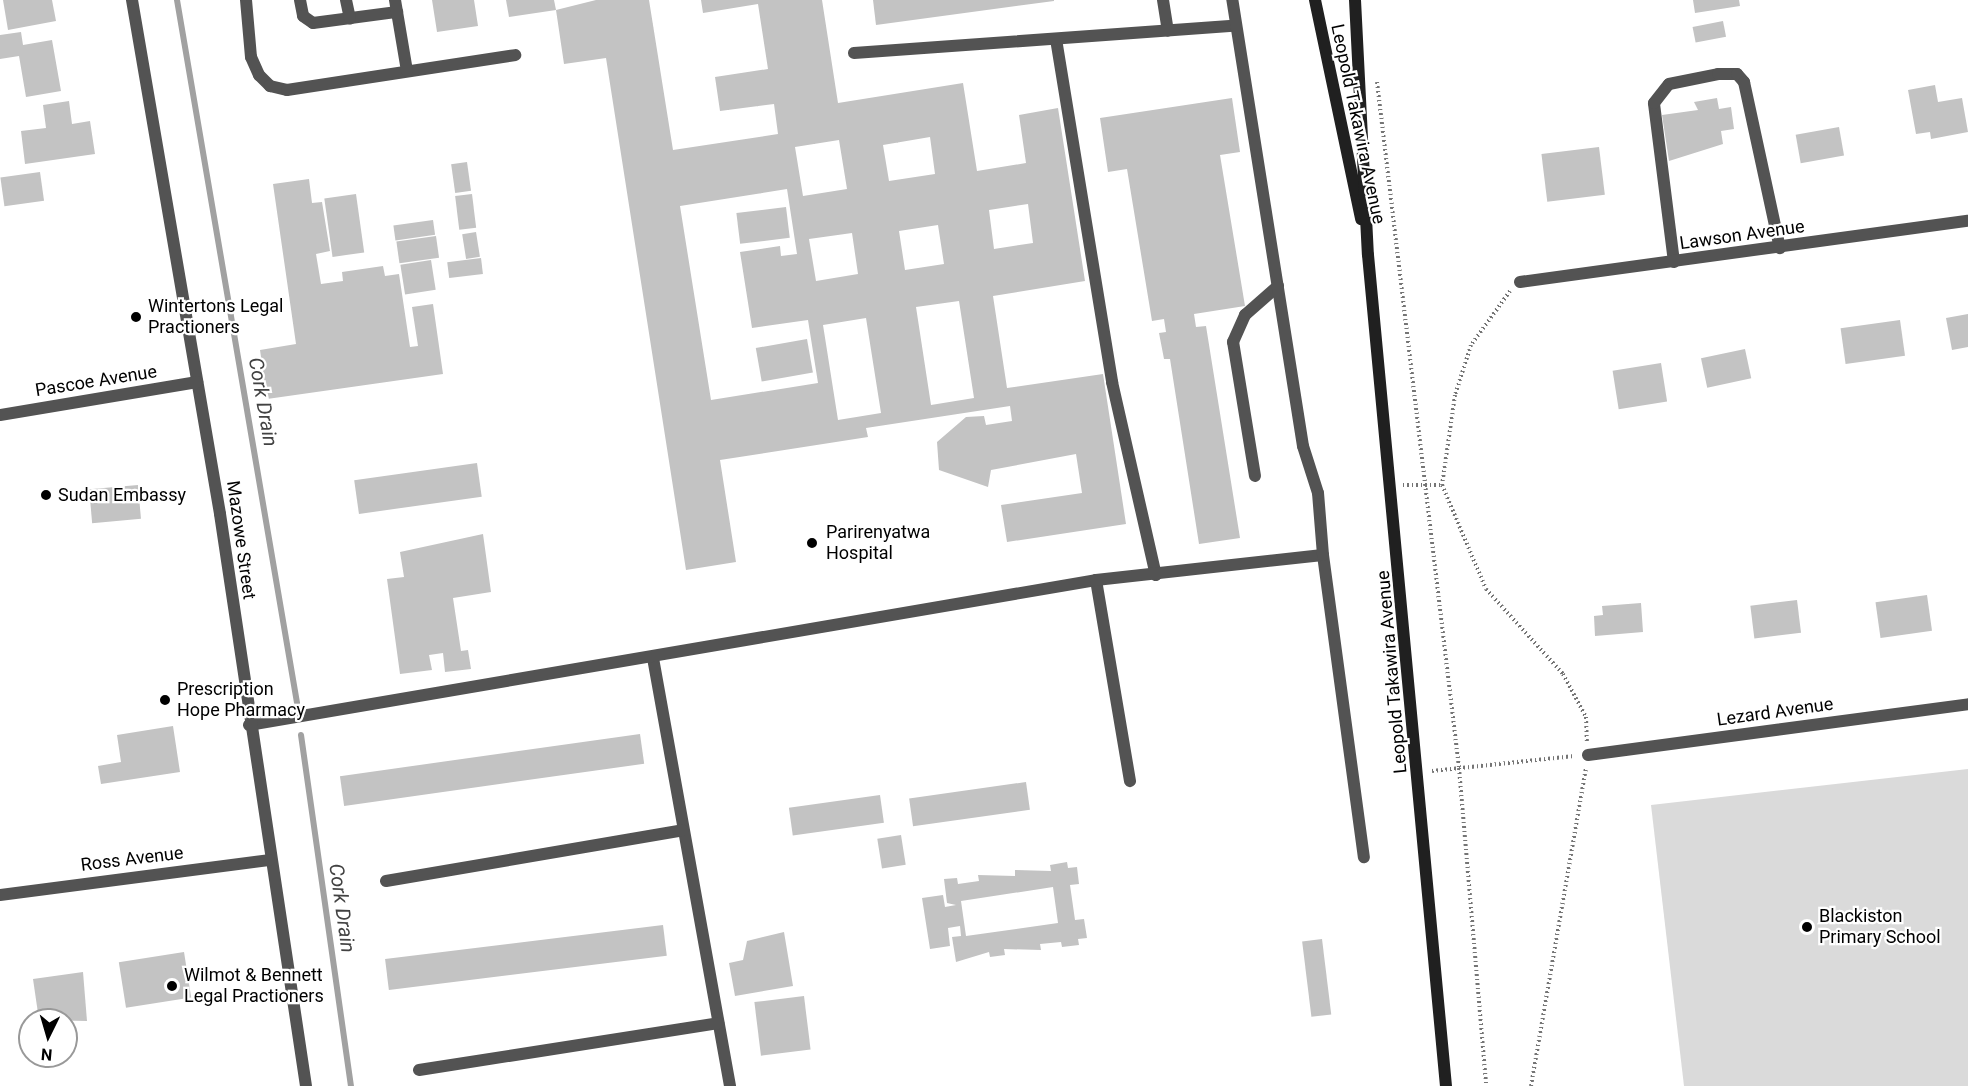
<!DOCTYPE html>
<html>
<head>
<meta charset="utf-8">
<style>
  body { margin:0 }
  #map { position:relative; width:1968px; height:1086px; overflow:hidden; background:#fff; font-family:Roboto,sans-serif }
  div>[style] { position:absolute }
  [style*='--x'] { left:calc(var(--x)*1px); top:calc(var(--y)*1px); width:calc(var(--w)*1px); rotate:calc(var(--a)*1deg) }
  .green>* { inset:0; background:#dadada }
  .stream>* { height:6px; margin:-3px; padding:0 3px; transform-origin:3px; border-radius:3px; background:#a1a1a1 }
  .building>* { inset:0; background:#c3c3c3; transform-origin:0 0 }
  .path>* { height:4px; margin-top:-2px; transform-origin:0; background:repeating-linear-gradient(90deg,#757575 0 1.5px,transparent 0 4.5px) }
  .service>* { height:12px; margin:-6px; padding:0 6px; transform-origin:6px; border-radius:6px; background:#535353 }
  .minor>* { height:12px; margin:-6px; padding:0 6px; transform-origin:6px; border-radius:6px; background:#535353 }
  .secondary>* { height:12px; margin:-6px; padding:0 6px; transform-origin:6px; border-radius:6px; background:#202020 }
  .dots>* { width:16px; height:16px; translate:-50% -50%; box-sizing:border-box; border:3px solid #fff; border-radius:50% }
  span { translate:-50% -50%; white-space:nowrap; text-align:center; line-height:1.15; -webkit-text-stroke:4.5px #fff; paint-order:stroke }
  .street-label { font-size:18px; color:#000 }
  .poi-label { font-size:18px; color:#000 }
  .left { translate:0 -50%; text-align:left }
  .water-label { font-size:20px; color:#424242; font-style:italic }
  .north { position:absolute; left:18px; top:1008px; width:60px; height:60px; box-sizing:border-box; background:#fff; border:2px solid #999; border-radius:50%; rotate:185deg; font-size:16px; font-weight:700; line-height:24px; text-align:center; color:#000 }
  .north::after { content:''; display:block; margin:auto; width:21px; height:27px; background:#000; clip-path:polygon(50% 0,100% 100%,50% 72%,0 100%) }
</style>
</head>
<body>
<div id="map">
  <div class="green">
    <i style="clip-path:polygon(1968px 769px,1968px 1086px,1684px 1086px,1651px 805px)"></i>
  </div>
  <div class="stream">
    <i style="--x:177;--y:0;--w:713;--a:80.31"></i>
    <i style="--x:301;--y:735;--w:355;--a:81.9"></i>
  </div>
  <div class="building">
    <i style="clip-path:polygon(3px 0,52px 0,56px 21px,8px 30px)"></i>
    <i style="clip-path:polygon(432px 0,474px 0,478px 26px,437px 32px)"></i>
    <i style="clip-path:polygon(506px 0,554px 0,556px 10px,509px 17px)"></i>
    <i style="clip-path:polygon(evenodd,596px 0,649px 0,673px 150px,778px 134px,774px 104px,720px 111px,715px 77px,768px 69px,758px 4px,703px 13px,701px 0,822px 0,838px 103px,963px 83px,977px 171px,1026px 163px,1019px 115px,1058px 108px,1085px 281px,993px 296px,1007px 388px,1103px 374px,1126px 524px,1007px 542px,1001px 505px,1082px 493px,1076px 454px,991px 470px,988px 487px,939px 470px,937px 442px,966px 417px,984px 416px,986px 425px,1012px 421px,1010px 406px,866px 428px,868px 437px,720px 460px,736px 562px,686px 570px,606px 58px,564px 64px,556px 10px,596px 0,930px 137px,935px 174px,889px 181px,883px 145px,930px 137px,596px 0,839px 140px,847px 189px,803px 196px,795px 147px,839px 140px,596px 0,787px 189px,797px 254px,781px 256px,780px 246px,740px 252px,752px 328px,808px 320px,818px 383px,711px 400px,680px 206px,787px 189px,596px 0,1028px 204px,1033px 243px,994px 249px,989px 210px,1028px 204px,596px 0,938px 225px,944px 264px,905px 270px,899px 231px,938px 225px,596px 0,852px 233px,858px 274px,816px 281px,809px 239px,852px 233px,596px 0,959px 301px,974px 398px,931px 405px,916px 307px,959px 301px,596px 0,866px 318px,881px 413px,838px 420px,823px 325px,866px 318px)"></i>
    <i style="clip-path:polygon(873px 0,1054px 0,1054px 1px,876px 25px)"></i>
    <i style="clip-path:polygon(1693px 0,1739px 0,1740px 6px,1695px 13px)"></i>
    <i style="left:1723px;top:21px;width:16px;height:31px;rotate:79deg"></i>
    <i style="clip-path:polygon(21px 32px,23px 45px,52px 40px,61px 91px,26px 97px,19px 56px,0 59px,0 35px)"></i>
    <i style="clip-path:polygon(1935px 85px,1938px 102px,1962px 98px,1968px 132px,1931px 139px,1930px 132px,1916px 134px,1908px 90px)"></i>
    <i style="clip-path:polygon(1232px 98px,1240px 152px,1220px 155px,1245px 306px,1194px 314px,1196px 327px,1206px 326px,1240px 538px,1199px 544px,1170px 359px,1164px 359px,1159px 333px,1166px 332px,1164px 319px,1152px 321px,1127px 169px,1108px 172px,1100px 118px)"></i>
    <i style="clip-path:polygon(1717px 98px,1719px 109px,1731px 107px,1734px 129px,1721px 131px,1723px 144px,1669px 161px,1662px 115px,1698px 110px,1694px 102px)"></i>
    <i style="clip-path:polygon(69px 101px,72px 124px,90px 121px,95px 154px,25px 164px,21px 131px,46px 128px,43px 105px)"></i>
    <i style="left:1839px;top:127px;width:29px;height:44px;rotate:80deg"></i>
    <i style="left:1599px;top:147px;width:48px;height:58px;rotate:83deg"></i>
    <i style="left:467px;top:162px;width:29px;height:16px;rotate:82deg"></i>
    <i style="left:40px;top:172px;width:29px;height:40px;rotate:82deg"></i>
    <i style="clip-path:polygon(309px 179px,312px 203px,322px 202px,330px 251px,316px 254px,321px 284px,343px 281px,342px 272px,383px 266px,385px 276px,399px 274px,410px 347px,418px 346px,412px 307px,433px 304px,443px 374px,267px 399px,260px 350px,296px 344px,273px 184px)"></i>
    <i style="left:356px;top:194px;width:59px;height:32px;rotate:82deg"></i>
    <i style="left:472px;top:194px;width:34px;height:17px;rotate:83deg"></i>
    <i style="left:786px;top:207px;width:31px;height:50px;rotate:83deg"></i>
    <i style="left:433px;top:220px;width:15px;height:40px;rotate:82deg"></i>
    <i style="left:476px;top:232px;width:25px;height:14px;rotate:81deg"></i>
    <i style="left:436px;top:236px;width:22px;height:40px;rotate:82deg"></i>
    <i style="left:481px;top:258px;width:16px;height:34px;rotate:83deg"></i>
    <i style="left:431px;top:260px;width:30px;height:31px;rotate:81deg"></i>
    <i style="clip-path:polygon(1968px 314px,1968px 347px,1952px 350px,1946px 318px)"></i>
    <i style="left:1900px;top:320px;width:36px;height:60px;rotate:82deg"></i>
    <i style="left:807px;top:339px;width:34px;height:52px;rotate:80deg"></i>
    <i style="left:1745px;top:349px;width:30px;height:45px;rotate:78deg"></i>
    <i style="left:1661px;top:363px;width:39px;height:49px;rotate:81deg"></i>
    <i style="left:477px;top:463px;width:34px;height:124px;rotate:82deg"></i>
    <i style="left:138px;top:485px;width:34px;height:49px;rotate:85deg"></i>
    <i style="clip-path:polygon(483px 534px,491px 592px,453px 598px,461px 651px,468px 650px,471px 669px,445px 672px,443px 653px,429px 655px,432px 670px,400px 674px,387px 579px,404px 577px,400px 552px)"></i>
    <i style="left:1927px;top:595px;width:36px;height:52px;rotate:82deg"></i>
    <i style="left:1797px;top:600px;width:33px;height:47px;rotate:83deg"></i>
    <i style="clip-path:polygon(1641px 603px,1643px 632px,1595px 636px,1594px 616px,1603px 615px,1602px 606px)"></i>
    <i style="clip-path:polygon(173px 726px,180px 772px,101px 784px,98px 766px,121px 762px,117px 735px)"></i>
    <i style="left:640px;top:734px;width:30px;height:303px;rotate:82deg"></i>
    <i style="left:1026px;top:782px;width:28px;height:118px;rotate:82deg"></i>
    <i style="left:880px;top:795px;width:28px;height:92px;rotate:82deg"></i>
    <i style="left:901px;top:835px;width:30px;height:24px;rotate:81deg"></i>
    <i style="clip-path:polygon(evenodd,1067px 862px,1068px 868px,1077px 867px,1079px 884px,1070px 885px,1075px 920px,1084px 919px,1087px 938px,1078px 939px,1079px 945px,1062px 947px,1061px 942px,1040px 944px,1041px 950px,1004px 949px,1005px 955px,990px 957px,989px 952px,956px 962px,952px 937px,961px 936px,960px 926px,948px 928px,950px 946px,930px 949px,922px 898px,943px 895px,945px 907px,956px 905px,947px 903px,944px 879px,957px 878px,958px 884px,979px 881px,978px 875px,1015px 876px,1015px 870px,1051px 871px,1050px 865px,1067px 862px,1053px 887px,1058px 923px,966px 936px,961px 901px,1053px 887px)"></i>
    <i style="left:663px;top:925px;width:31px;height:280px;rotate:83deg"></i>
    <i style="clip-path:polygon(784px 932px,793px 986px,735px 996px,729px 963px,743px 960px,747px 941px)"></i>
    <i style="left:1322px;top:939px;width:76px;height:20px;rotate:83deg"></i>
    <i style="left:184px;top:952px;width:46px;height:66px;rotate:81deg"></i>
    <i style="clip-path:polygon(83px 972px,87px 1021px,39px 1020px,33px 979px)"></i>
    <i style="left:804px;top:996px;width:54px;height:50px;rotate:83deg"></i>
  </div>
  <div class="path">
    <i style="--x:1377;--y:82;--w:691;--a:83.18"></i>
    <i style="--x:1459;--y:768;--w:319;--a:85.1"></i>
    <i style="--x:1510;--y:291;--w:67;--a:125.8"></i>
    <i style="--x:1471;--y:345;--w:52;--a:107.7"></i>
    <i style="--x:1455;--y:395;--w:91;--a:98.2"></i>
    <i style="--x:1442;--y:485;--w:113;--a:67.1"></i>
    <i style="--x:1486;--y:589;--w:115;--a:47.8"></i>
    <i style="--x:1563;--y:674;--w:49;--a:61.9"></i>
    <i style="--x:1586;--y:717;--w:24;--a:88"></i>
    <i style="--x:1403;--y:485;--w:39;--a:0"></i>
    <i style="--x:1432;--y:771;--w:143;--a:-6"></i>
    <i style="--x:1531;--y:1086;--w:322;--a:-80.2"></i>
  </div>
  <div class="service">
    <i style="--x:246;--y:0;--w:57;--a:85"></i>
    <i style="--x:251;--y:57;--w:20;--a:66"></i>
    <i style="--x:259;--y:75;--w:16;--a:45"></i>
    <i style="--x:270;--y:86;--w:17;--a:13"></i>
    <i style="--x:287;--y:90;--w:231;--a:-8.7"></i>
    <i style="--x:300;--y:0;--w:16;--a:79"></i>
    <i style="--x:303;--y:16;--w:12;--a:35"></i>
    <i style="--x:313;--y:23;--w:85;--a:-7.5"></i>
    <i style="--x:346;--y:0;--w:19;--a:78"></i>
    <i style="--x:395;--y:0;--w:72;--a:80.4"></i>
    <i style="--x:1163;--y:0;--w:31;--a:81"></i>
    <i style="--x:1056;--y:39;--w:348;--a:80.7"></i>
    <i style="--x:1112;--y:382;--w:198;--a:77.2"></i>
    <i style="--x:854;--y:53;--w:380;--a:-4.1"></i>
    <i style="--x:1255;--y:476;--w:136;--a:-99.3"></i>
    <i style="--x:1233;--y:342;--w:30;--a:-66"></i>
    <i style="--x:1245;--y:315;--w:44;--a:-41.3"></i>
    <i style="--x:1323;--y:555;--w:305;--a:82.3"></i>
    <i style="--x:1096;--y:580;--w:204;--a:80.4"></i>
    <i style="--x:653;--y:658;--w:435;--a:79.8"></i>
    <i style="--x:249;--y:725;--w:859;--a:-9.71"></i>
    <i style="--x:1096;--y:580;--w:228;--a:-6.3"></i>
    <i style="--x:1323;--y:555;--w:62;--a:-94.6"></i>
    <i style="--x:1318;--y:493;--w:49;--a:-107.7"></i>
    <i style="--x:1303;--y:446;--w:452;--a:-99"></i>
    <i style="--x:386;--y:881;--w:301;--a:-9.7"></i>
    <i style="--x:419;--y:1070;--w:303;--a:-8.9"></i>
  </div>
  <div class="minor">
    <i style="--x:132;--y:0;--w:521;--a:80.28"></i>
    <i style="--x:220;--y:514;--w:578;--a:81.45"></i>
    <i style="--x:1674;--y:262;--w:160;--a:-97.2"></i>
    <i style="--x:1654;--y:103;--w:24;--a:-52"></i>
    <i style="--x:1669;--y:84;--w:50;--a:-11.5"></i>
    <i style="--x:1718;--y:74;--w:19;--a:0"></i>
    <i style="--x:1737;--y:74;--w:11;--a:49"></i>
    <i style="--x:1744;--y:82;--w:170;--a:77.8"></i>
    <i style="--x:1520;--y:282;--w:452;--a:-7.8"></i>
    <i style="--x:0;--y:415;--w:200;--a:-9.5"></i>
    <i style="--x:1588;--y:755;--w:383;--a:-7.6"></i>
    <i style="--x:0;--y:895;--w:271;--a:-7.4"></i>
  </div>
  <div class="secondary">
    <i style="--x:1315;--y:0;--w:224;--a:78.1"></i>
    <i style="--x:1355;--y:0;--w:255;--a:87.1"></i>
    <i style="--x:1368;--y:255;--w:835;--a:84.64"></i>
  </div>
  <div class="dots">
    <i style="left:136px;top:317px;background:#000"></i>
    <i style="left:46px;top:495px;background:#000"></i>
    <i style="left:812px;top:543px;background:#000"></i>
    <i style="left:165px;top:700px;background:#000"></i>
    <i style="left:1807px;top:927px;background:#000"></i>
    <i style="left:172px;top:986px;background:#000"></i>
  </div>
  <div class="street-label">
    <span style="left:1358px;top:124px;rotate:78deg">Leopold Takawira Avenue</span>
    <span style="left:1742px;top:235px;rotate:-8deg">Lawson Avenue</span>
    <span style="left:96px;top:381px;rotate:-9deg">Pascoe Avenue</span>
    <span style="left:241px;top:540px;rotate:82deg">Mazowe Street</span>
    <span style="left:1392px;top:672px;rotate:-95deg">Leopold Takawira Avenue</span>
    <span style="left:1775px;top:712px;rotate:-8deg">Lezard Avenue</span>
    <span style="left:132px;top:859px;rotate:-7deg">Ross Avenue</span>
  </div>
  <div class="poi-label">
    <span class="left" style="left:148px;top:317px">Wintertons Legal<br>Practioners</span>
    <span class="left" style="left:58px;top:495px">Sudan Embassy</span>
    <span class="left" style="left:826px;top:543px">Parirenyatwa<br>Hospital</span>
    <span class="left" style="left:177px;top:700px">Prescription<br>Hope Pharmacy</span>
    <span class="left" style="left:1819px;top:927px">Blackiston<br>Primary School</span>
    <span class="left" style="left:184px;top:986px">Wilmot &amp; Bennett<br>Legal Practioners</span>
  </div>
  <div class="water-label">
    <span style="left:263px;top:402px;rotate:80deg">Cork Drain</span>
    <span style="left:342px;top:908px;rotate:82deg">Cork Drain</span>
  </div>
  <div class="north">N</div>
</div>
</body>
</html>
